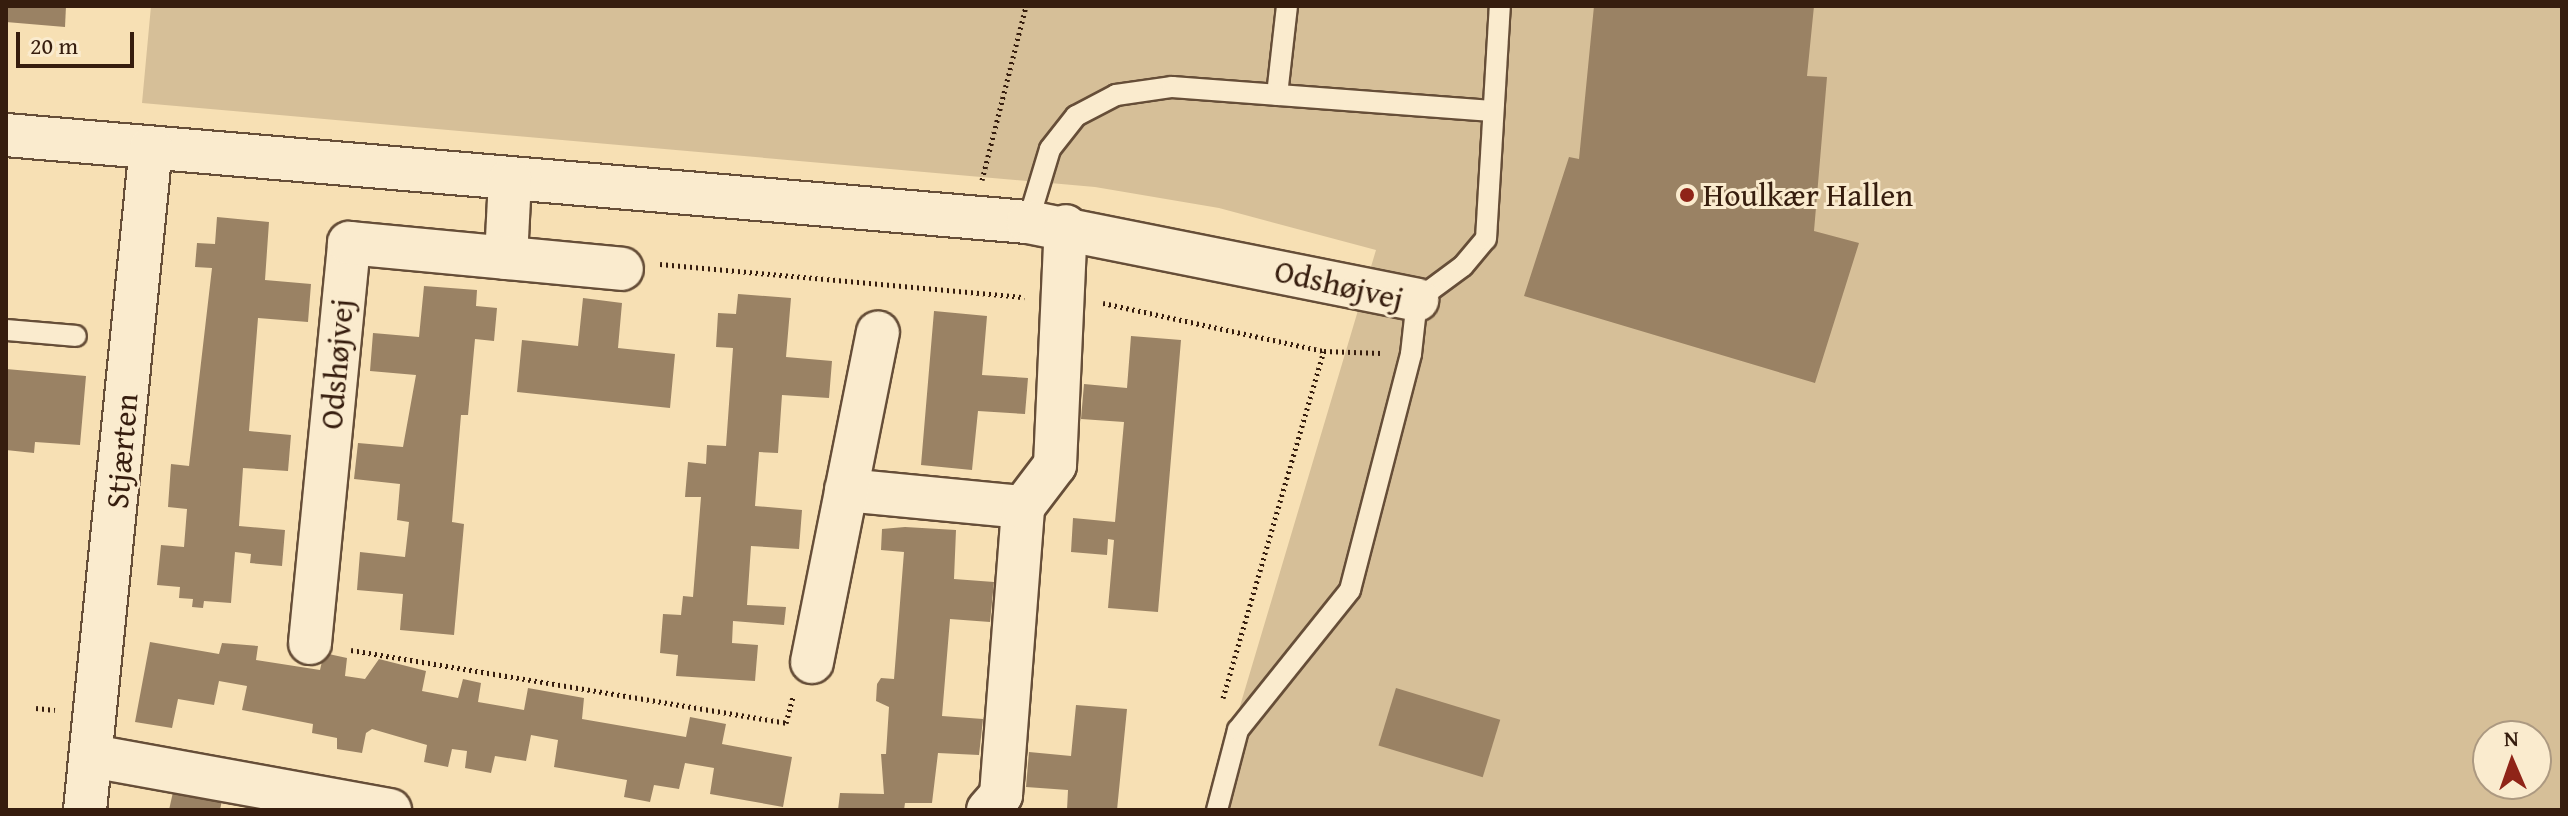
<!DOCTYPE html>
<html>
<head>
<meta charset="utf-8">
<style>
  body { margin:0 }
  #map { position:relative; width:2568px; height:816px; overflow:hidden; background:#f7e0b4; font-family:"Gentium Book Plus",serif }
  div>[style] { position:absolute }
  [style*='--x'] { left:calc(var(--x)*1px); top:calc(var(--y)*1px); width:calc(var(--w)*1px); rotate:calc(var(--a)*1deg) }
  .green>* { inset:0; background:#d6bf98 }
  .building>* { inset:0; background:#9a8264; transform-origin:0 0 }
  .path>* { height:5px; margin-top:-2.5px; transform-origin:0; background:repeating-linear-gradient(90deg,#361d0e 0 2px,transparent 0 6px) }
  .roads { filter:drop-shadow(2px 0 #664e38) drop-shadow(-2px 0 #664e38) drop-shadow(0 2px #664e38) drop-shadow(0 -2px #664e38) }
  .service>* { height:20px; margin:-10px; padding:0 10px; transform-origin:10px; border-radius:10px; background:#faebce }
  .minor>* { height:42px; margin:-21px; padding:0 21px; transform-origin:21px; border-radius:21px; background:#faebce }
  .dots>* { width:22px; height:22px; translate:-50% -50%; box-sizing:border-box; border:4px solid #faebce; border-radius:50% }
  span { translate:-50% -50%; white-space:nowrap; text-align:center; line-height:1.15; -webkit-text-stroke:6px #faebce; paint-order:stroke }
  .poi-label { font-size:32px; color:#361d0e }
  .left { translate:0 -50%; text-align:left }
  .street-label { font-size:32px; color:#361d0e }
  .frame { position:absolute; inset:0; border:8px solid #361d0e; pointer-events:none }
  .north { position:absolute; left:2472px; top:720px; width:80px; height:80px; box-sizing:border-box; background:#faebce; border:2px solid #ac9981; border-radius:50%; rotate:358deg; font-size:22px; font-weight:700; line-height:32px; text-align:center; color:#361d0e }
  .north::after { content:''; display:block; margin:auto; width:28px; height:36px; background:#8f2418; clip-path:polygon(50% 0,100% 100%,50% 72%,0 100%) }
  .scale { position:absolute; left:16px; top:32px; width:118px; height:36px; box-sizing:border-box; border:4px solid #361d0e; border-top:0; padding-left:10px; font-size:24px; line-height:28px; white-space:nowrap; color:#361d0e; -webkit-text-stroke:6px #faebce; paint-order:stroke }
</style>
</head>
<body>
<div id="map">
  <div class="green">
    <i style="clip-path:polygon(evenodd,151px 6px,2562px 6px,2562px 810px,1209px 810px,1376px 250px,1219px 208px,1095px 187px,142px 103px,151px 6px,2488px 736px,2536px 736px,2536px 784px,2488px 784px,2488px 736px)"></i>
  </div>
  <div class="building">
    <i style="clip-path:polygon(6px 6px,66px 6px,65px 27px,6px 22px)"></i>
    <i style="clip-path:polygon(1594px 6px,1814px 6px,1807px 76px,1827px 77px,1814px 231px,1859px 243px,1815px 383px,1524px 296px,1569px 157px,1579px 159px)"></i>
    <i style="clip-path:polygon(217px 217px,269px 222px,265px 280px,311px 284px,308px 322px,258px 318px,249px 431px,291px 435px,288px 471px,243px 468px,239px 526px,285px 530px,282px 566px,250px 563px,251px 554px,235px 552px,231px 603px,204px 601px,203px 608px,192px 607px,193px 599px,179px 598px,180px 587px,157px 585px,161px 545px,184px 547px,187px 509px,168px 507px,171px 464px,189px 466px,212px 268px,195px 267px,197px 243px,215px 244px)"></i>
    <i style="clip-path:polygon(424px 286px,477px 290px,476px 306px,497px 308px,494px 341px,475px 339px,468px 415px,461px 415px,452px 522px,464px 524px,454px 635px,400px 630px,403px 594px,357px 590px,360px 552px,405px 557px,409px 522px,397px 520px,400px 484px,354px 479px,358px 443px,403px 447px,416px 375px,370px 371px,373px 333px,419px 337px)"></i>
    <i style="clip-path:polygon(738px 294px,791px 298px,786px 357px,832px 361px,829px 398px,782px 395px,778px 453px,759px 452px,755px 506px,802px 510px,799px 549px,751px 546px,747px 605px,786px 607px,784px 625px,733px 621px,732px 643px,758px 645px,755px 681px,676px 676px,678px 655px,660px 653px,663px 614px,681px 615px,683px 596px,693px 597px,701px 497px,685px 497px,688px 462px,706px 464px,707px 445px,726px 446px,733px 348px,716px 347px,718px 313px,736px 314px)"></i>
    <i style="clip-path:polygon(583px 298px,622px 303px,618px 348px,675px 354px,670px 408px,517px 392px,522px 340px,578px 346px)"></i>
    <i style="clip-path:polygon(934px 311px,987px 316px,982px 375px,1028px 378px,1025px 414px,978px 411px,972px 470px,921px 465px)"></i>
    <i style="clip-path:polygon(1131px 336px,1181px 340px,1158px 612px,1108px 608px,1114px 540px,1108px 539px,1107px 555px,1071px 552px,1073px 518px,1115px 522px,1124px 422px,1081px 419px,1084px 384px,1127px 388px)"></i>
    <i style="clip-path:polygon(6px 369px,86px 376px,80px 445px,35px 442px,34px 453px,6px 450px)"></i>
    <i style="clip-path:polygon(905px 527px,956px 530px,954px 579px,994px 582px,990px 622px,950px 619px,942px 716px,983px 719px,979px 755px,938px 753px,932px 803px,905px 803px,904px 810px,838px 810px,840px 793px,884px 794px,881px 754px,886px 754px,889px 707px,876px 701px,877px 684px,881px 678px,894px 679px,904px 552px,881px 550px,882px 529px)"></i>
    <i style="clip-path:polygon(150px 642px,219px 654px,222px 643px,258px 646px,256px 660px,320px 670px,324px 653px,347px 658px,345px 676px,365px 679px,379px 659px,426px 671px,422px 691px,458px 698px,463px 679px,481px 683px,478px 702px,524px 710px,528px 688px,584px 698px,582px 719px,686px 737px,690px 717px,726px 724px,722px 744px,792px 757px,783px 807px,710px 794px,714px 768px,685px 763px,679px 789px,654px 785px,650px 802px,624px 797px,627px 780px,554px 767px,558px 740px,531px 735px,526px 761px,495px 756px,491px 773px,465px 768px,467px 751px,452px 749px,448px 767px,424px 762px,427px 745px,372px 729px,366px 733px,362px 753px,337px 749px,337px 738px,312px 733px,313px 724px,242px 710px,247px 686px,219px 681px,214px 705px,178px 699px,172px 728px,135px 722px)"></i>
    <i style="left:1396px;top:688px;width:109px;height:60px;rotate:17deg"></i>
    <i style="clip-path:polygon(1076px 705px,1127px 709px,1117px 810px,1067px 810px,1068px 790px,1026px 787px,1029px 752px,1071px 756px)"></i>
    <i style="clip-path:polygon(173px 792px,222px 800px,220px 810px,169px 810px)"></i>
  </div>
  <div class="path">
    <i style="--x:982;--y:180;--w:179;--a:-75.8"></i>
    <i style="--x:660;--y:264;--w:366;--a:5.2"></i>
    <i style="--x:1103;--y:303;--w:226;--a:12.3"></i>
    <i style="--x:351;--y:650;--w:441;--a:9.5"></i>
    <i style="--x:786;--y:723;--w:28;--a:-75"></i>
    <i style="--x:1223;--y:698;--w:361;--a:-73.8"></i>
    <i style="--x:1324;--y:351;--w:57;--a:2"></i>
    <i style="--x:36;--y:708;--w:19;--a:6"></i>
  </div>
  <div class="roads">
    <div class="service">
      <i style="--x:1277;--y:95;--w:90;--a:-83.6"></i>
      <i style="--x:1028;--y:222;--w:76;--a:-73.2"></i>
      <i style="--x:1050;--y:149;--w:42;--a:-51.8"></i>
      <i style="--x:1076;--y:116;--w:45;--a:-27.7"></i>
      <i style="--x:1116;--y:95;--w:57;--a:-8.1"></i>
      <i style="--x:1172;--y:87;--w:321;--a:4.3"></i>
      <i style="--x:6;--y:330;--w:70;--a:4.9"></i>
      <i style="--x:1217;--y:810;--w:83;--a:-75.3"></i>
      <i style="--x:1238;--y:730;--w:179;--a:-51.3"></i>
      <i style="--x:1350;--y:590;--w:244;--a:-75.5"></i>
      <i style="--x:1411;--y:354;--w:54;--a:-83.7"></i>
      <i style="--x:1417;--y:300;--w:57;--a:-36.5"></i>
      <i style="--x:1463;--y:266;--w:35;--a:-50"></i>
      <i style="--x:1486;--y:239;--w:233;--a:-86.6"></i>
    </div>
    <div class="minor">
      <i style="--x:6;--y:135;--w:1026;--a:4.87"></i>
      <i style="--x:1028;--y:222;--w:397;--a:11.3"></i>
      <i style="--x:506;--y:258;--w:78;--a:-87.1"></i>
      <i style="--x:846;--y:490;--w:178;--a:5.5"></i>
      <i style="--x:310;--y:643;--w:402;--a:-84.4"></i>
      <i style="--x:349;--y:243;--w:274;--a:5.4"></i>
      <i style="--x:812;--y:662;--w:336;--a:-78.7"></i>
      <i style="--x:92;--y:756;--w:303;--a:10.3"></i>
      <i style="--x:85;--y:810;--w:666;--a:-84.32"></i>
      <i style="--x:988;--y:810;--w:20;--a:-49"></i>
      <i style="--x:1001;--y:795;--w:289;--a:-85.6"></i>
      <i style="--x:1023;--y:507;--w:53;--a:-52.7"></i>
      <i style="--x:1055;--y:465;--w:239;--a:-87.4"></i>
    </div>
  </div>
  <div class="dots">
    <i style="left:1687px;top:195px;background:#8f2418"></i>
  </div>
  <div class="poi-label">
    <span class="left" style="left:1703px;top:195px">Houlkær Hallen</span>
  </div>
  <div class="street-label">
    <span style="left:1339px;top:285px;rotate:13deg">Odshøjvej</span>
    <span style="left:337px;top:364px;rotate:-85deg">Odshøjvej</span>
    <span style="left:122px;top:451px;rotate:-85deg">Stjærten</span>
  </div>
  <div class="frame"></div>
  <div class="north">N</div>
  <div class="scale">20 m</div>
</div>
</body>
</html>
